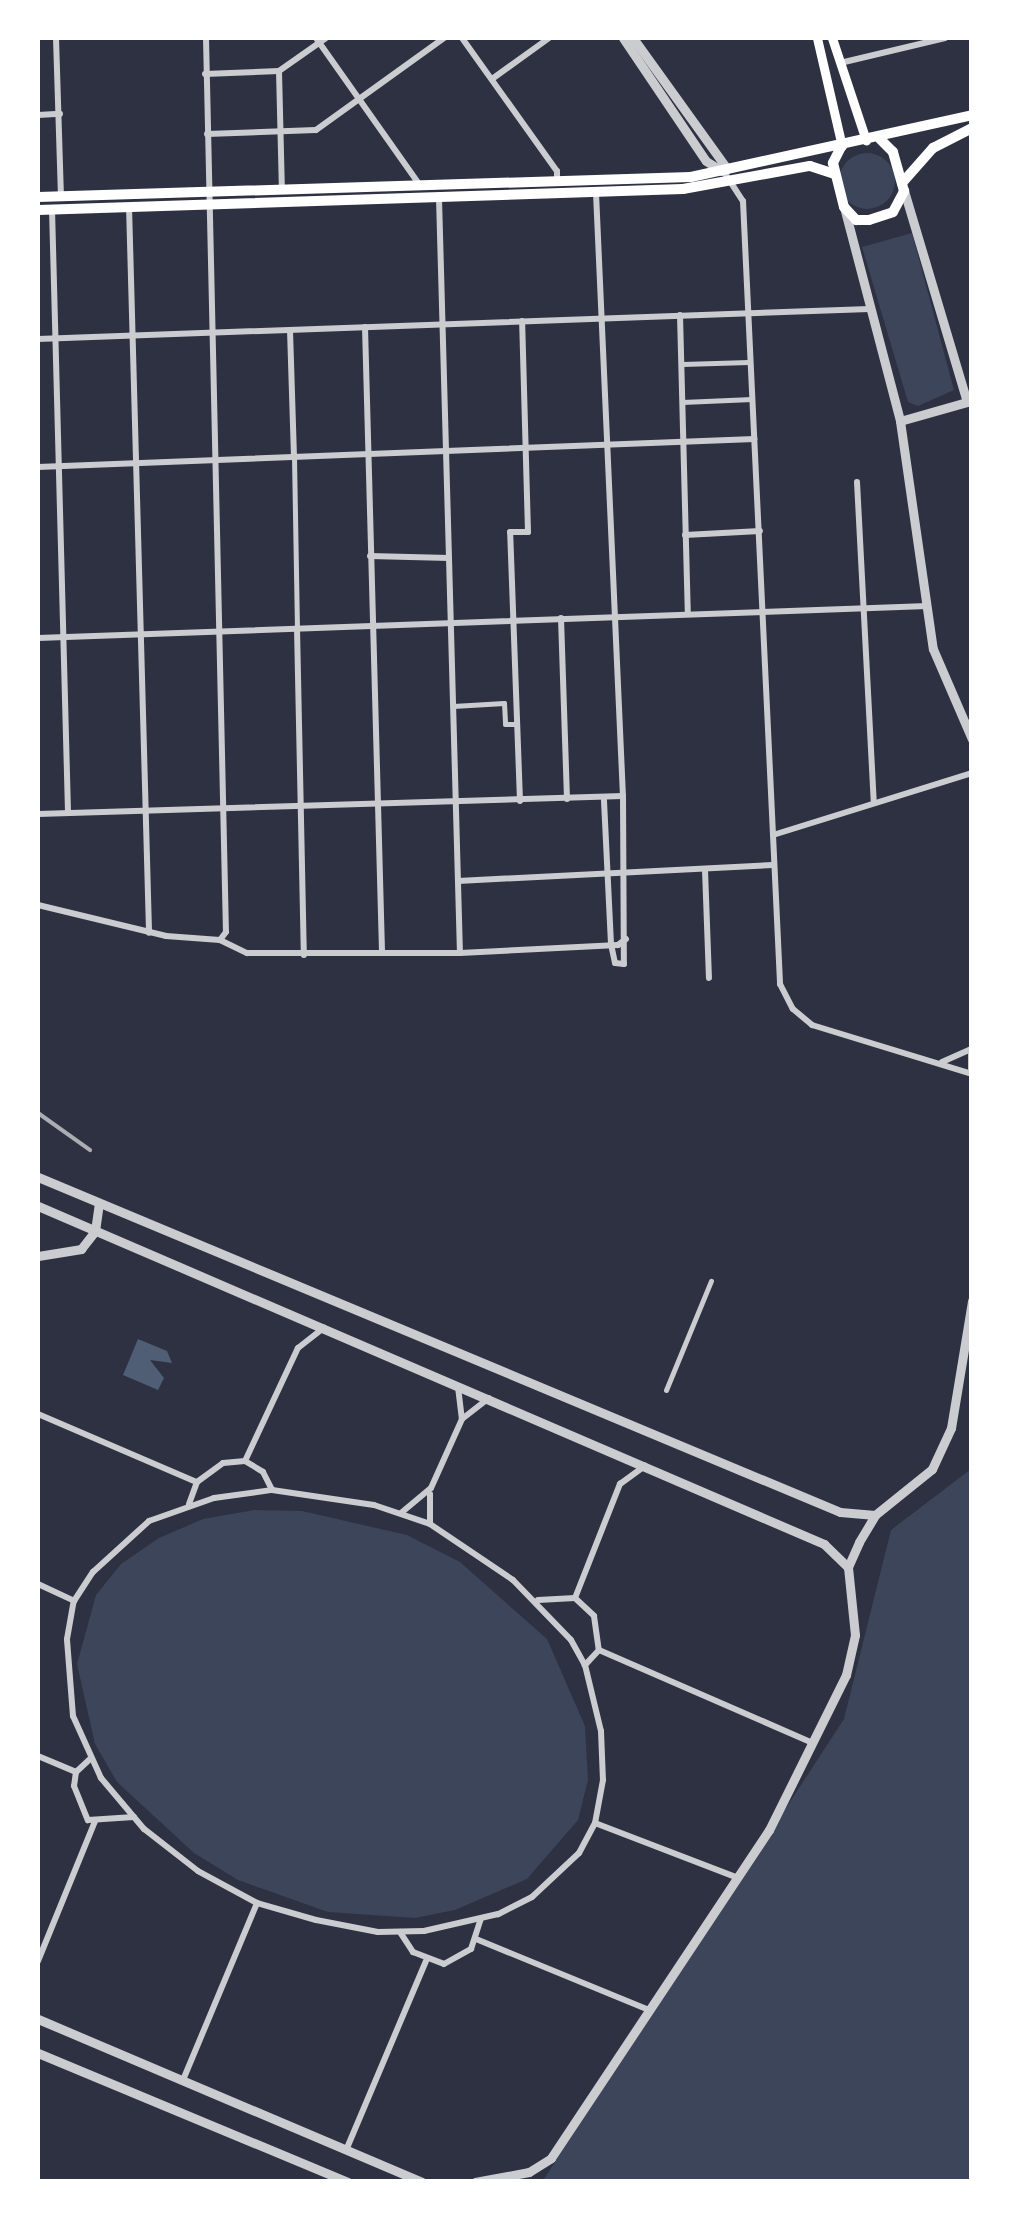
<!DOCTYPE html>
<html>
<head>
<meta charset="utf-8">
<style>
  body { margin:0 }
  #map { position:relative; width:1009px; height:2219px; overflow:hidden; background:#2d3142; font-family:"PT Sans Narrow",sans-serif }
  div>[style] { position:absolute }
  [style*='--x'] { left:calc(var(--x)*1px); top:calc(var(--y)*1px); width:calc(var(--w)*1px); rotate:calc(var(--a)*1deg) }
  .green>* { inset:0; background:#3c4559 }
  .round { border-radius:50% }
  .water>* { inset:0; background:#4f5d75 }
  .pedestrian>* { height:5px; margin:-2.5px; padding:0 2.5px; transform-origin:2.5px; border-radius:2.5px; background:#caccd0 }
  .minor>* { height:6px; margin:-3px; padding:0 3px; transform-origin:3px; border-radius:3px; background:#caccd0 }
  .tertiary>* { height:9px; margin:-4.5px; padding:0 4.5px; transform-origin:4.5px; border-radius:4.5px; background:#caccd0 }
  .secondary>* { height:9px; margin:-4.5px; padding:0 4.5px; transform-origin:4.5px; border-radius:4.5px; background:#fff }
  .primary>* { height:10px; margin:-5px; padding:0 5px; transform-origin:5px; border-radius:5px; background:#fff }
  .rail>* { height:4px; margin:-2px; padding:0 2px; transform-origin:2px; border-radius:2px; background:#abadb3 }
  span { translate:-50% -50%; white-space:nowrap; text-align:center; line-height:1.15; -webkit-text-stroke:10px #fff; paint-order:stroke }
  .frame { position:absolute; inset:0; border:40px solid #fff; pointer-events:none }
</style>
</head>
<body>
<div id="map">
  <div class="green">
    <i class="round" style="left:839px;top:153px;width:56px;height:56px"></i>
    <i style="clip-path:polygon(912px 233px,954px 390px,918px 406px,908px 402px,862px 247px)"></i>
    <i style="clip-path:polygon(971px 1469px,971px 2181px,542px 2182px,844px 1719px,891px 1530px)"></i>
    <i style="clip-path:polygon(254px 1510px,302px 1511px,407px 1535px,460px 1562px,547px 1639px,585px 1726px,588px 1780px,578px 1820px,527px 1879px,455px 1910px,415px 1918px,328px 1912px,238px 1880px,194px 1853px,117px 1782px,95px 1744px,77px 1664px,96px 1595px,121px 1564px,159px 1538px,203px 1519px)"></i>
  </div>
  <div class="water">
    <i style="clip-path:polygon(138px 1339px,167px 1351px,172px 1363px,150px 1360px,164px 1378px,158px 1390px,123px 1375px)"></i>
  </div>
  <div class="pedestrian">
    <i style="--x:682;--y:364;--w:67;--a:-1.7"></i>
    <i style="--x:682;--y:402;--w:70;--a:-2.5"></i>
    <i style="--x:294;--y:457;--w:171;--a:89"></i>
    <i style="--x:453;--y:706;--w:51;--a:-3.4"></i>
    <i style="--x:504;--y:703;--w:21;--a:87"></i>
    <i style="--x:505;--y:724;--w:10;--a:0"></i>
    <i style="--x:666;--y:1390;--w:118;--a:-67.6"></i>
  </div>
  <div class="minor">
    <i style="--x:56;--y:38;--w:158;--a:88.2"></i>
    <i style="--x:206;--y:38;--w:894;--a:88.72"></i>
    <i style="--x:226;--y:932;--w:10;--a:127"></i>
    <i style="--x:316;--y:38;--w:179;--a:54.8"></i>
    <i style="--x:462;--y:38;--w:163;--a:54.5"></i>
    <i style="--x:557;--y:171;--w:10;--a:90"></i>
    <i style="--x:840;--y:63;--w:108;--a:-13.4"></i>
    <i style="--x:279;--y:71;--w:119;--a:88.6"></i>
    <i style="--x:205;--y:74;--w:74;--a:-2.3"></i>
    <i style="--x:279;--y:71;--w:57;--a:-35.1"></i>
    <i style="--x:492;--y:79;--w:70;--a:-35.7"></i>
    <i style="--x:38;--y:115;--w:22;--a:-3"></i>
    <i style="--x:207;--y:134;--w:109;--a:-2.1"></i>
    <i style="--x:316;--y:130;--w:158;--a:-35.7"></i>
    <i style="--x:724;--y:172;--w:35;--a:57"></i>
    <i style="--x:743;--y:201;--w:784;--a:87.29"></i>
    <i style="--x:780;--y:984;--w:28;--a:63"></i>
    <i style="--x:793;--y:1009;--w:25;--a:40"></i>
    <i style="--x:812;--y:1025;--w:167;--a:17"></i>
    <i style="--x:596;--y:193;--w:604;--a:87.44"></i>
    <i style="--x:623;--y:796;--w:168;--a:89.7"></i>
    <i style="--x:624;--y:964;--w:9;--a:-174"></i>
    <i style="--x:615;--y:963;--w:19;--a:-102"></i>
    <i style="--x:611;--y:944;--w:145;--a:-92.8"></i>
    <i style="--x:439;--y:198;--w:755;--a:88.41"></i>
    <i style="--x:129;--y:206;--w:727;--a:88.42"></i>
    <i style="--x:52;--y:209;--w:604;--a:88.48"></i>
    <i style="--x:680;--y:315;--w:298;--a:88.5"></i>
    <i style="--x:365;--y:327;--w:626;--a:88.44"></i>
    <i style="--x:290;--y:330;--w:127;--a:88.2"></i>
    <i style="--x:38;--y:339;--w:832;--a:-2.07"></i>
    <i style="--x:38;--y:467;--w:717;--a:-2.24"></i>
    <i style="--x:857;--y:482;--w:321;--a:87"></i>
    <i style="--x:685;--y:535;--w:75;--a:-3.1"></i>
    <i style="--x:370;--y:556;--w:79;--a:1.5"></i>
    <i style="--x:561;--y:618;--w:181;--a:88.1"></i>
    <i style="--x:297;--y:628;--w:327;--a:88.8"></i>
    <i style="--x:38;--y:638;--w:890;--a:-2.06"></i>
    <i style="--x:520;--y:801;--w:269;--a:-92.1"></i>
    <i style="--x:510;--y:532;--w:18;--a:0"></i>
    <i style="--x:528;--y:532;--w:211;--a:-91.6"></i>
    <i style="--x:38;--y:814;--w:585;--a:-1.76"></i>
    <i style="--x:773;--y:835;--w:208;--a:-17.3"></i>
    <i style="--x:705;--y:870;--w:108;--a:87.9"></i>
    <i style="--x:458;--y:881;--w:315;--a:-2.9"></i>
    <i style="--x:38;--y:905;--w:132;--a:13.6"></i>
    <i style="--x:166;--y:936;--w:54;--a:4.2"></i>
    <i style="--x:220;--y:940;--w:30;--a:26"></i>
    <i style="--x:247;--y:953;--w:213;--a:0"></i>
    <i style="--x:460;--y:953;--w:158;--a:-2.9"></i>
    <i style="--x:618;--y:945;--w:10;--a:-37"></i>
    <i style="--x:942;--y:1062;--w:32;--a:-24"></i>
    <i style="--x:458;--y:1387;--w:32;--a:83"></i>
    <i style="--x:462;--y:1419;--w:34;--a:-38"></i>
    <i style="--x:38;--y:1414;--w:173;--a:23.2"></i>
    <i style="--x:245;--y:1461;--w:125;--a:-64.9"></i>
    <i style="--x:298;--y:1348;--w:33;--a:-38"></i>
    <i style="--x:272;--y:1490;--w:103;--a:8.4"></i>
    <i style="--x:374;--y:1505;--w:59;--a:18.7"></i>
    <i style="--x:430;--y:1524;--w:100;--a:34"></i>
    <i style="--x:513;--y:1580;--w:83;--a:46"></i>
    <i style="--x:571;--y:1640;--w:29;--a:61"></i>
    <i style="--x:585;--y:1665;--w:68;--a:76.4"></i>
    <i style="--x:601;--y:1731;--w:49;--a:87.7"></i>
    <i style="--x:603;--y:1780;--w:44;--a:100.5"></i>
    <i style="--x:595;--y:1823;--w:34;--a:118"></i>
    <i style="--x:579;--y:1853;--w:64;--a:136.9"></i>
    <i style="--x:532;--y:1897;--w:38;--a:153"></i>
    <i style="--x:498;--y:1914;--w:76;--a:167.1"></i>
    <i style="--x:424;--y:1931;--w:46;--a:178.8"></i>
    <i style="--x:378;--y:1932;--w:63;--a:-169"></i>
    <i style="--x:316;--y:1920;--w:61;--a:-163.9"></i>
    <i style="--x:257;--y:1903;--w:67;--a:-151.5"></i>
    <i style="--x:198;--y:1871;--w:68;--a:-142.1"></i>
    <i style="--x:144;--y:1829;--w:67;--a:-130.1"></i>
    <i style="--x:101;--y:1778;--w:68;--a:-114.3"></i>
    <i style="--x:73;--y:1716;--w:77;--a:-94.5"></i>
    <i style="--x:67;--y:1639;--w:39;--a:-80"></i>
    <i style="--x:74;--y:1601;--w:35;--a:-57"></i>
    <i style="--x:93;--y:1572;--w:76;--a:-42.3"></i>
    <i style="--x:149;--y:1521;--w:69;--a:-19.5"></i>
    <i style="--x:214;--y:1498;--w:59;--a:-7.9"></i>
    <i style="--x:189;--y:1504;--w:23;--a:-70"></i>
    <i style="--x:197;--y:1482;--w:32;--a:-36"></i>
    <i style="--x:223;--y:1463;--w:22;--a:-5"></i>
    <i style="--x:245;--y:1461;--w:21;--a:31"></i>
    <i style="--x:263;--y:1472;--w:20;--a:63"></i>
    <i style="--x:401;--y:1513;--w:39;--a:-40"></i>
    <i style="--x:431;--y:1488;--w:76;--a:-65.8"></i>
    <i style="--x:430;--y:1524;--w:30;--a:-90"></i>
    <i style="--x:38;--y:1584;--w:40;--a:25"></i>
    <i style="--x:575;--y:1598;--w:123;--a:-68.5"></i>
    <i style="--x:620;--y:1484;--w:31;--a:-36"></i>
    <i style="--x:538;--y:1600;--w:37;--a:-3"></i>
    <i style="--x:575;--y:1598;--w:26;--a:43"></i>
    <i style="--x:594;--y:1616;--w:34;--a:82"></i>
    <i style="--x:599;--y:1650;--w:21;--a:133"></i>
    <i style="--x:599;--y:1650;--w:233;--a:23.5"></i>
    <i style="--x:38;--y:1756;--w:41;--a:22.8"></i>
    <i style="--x:90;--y:1759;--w:19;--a:137"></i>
    <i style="--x:76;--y:1772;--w:14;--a:98"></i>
    <i style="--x:74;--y:1786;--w:37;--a:68"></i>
    <i style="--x:88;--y:1820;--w:46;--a:-3.7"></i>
    <i style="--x:595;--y:1823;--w:151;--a:21"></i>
    <i style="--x:400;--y:1932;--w:24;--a:57"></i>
    <i style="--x:413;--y:1952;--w:33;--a:21"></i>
    <i style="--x:444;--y:1964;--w:31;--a:-29"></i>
    <i style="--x:471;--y:1949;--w:32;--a:-72"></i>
    <i style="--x:476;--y:1939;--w:187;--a:22.3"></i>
    <i style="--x:38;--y:1961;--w:151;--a:-67.8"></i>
    <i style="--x:183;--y:2080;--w:192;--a:-67.3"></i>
    <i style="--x:347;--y:2148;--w:203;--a:-67.1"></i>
  </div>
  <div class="tertiary">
    <i style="--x:623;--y:38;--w:148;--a:56"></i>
    <i style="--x:706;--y:161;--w:19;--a:32"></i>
    <i style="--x:633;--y:38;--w:161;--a:54.3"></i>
    <i style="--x:844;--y:207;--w:221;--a:75.3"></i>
    <i style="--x:900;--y:421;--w:230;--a:81.8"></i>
    <i style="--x:933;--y:649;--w:98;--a:66.6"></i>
    <i style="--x:900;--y:421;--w:70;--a:-15.8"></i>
    <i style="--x:967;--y:402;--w:220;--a:-106.6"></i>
    <i style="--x:972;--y:1051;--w:18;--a:90"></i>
    <i style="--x:38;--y:1177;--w:869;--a:22.67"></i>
    <i style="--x:840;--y:1512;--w:35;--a:5"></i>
    <i style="--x:38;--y:1206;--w:856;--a:23.27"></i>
    <i style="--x:824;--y:1544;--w:33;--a:44"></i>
    <i style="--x:38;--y:1256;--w:44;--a:-9.2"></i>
    <i style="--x:81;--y:1249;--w:23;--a:-52"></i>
    <i style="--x:95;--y:1231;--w:28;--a:-82"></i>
    <i style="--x:38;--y:2019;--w:417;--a:23"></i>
    <i style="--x:38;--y:2053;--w:336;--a:22.6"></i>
    <i style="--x:475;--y:2182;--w:55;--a:-10.5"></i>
    <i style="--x:529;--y:2172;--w:26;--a:-32"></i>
    <i style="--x:551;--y:2158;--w:394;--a:-56.4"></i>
    <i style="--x:769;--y:1830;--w:173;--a:-63.6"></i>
    <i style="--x:846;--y:1675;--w:41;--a:-77.3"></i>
    <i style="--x:855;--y:1635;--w:68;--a:-95.9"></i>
    <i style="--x:848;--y:1567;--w:27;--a:-66"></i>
    <i style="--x:859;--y:1542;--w:31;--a:-59"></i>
    <i style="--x:875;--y:1515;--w:73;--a:-38.9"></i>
    <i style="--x:932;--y:1469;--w:45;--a:-65.1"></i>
    <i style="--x:951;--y:1428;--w:129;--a:-80.6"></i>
  </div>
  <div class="secondary">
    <i style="--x:817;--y:38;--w:111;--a:77"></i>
    <i style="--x:832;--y:38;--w:108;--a:71.6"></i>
  </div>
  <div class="primary">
    <i style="--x:840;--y:149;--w:16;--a:117"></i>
    <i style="--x:833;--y:163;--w:45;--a:76"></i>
    <i style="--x:844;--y:207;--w:18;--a:47"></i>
    <i style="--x:856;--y:220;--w:13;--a:0"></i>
    <i style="--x:869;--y:220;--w:25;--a:-18"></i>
    <i style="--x:893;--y:212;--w:24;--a:-62"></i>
    <i style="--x:904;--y:191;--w:41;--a:-105.8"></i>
    <i style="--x:893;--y:152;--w:18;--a:-135"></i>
    <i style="--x:902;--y:183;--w:47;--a:-48.5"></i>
    <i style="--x:933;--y:148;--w:44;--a:-27.1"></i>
    <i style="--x:38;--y:197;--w:653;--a:-1.75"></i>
    <i style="--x:691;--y:177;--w:288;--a:-12.4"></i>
    <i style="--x:38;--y:210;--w:645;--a:-1.86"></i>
    <i style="--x:683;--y:189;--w:129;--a:-10.3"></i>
    <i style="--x:810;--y:166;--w:25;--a:18"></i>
  </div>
  <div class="rail">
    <i style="--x:38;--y:1113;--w:64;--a:35.4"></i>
  </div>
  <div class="frame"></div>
</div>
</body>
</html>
